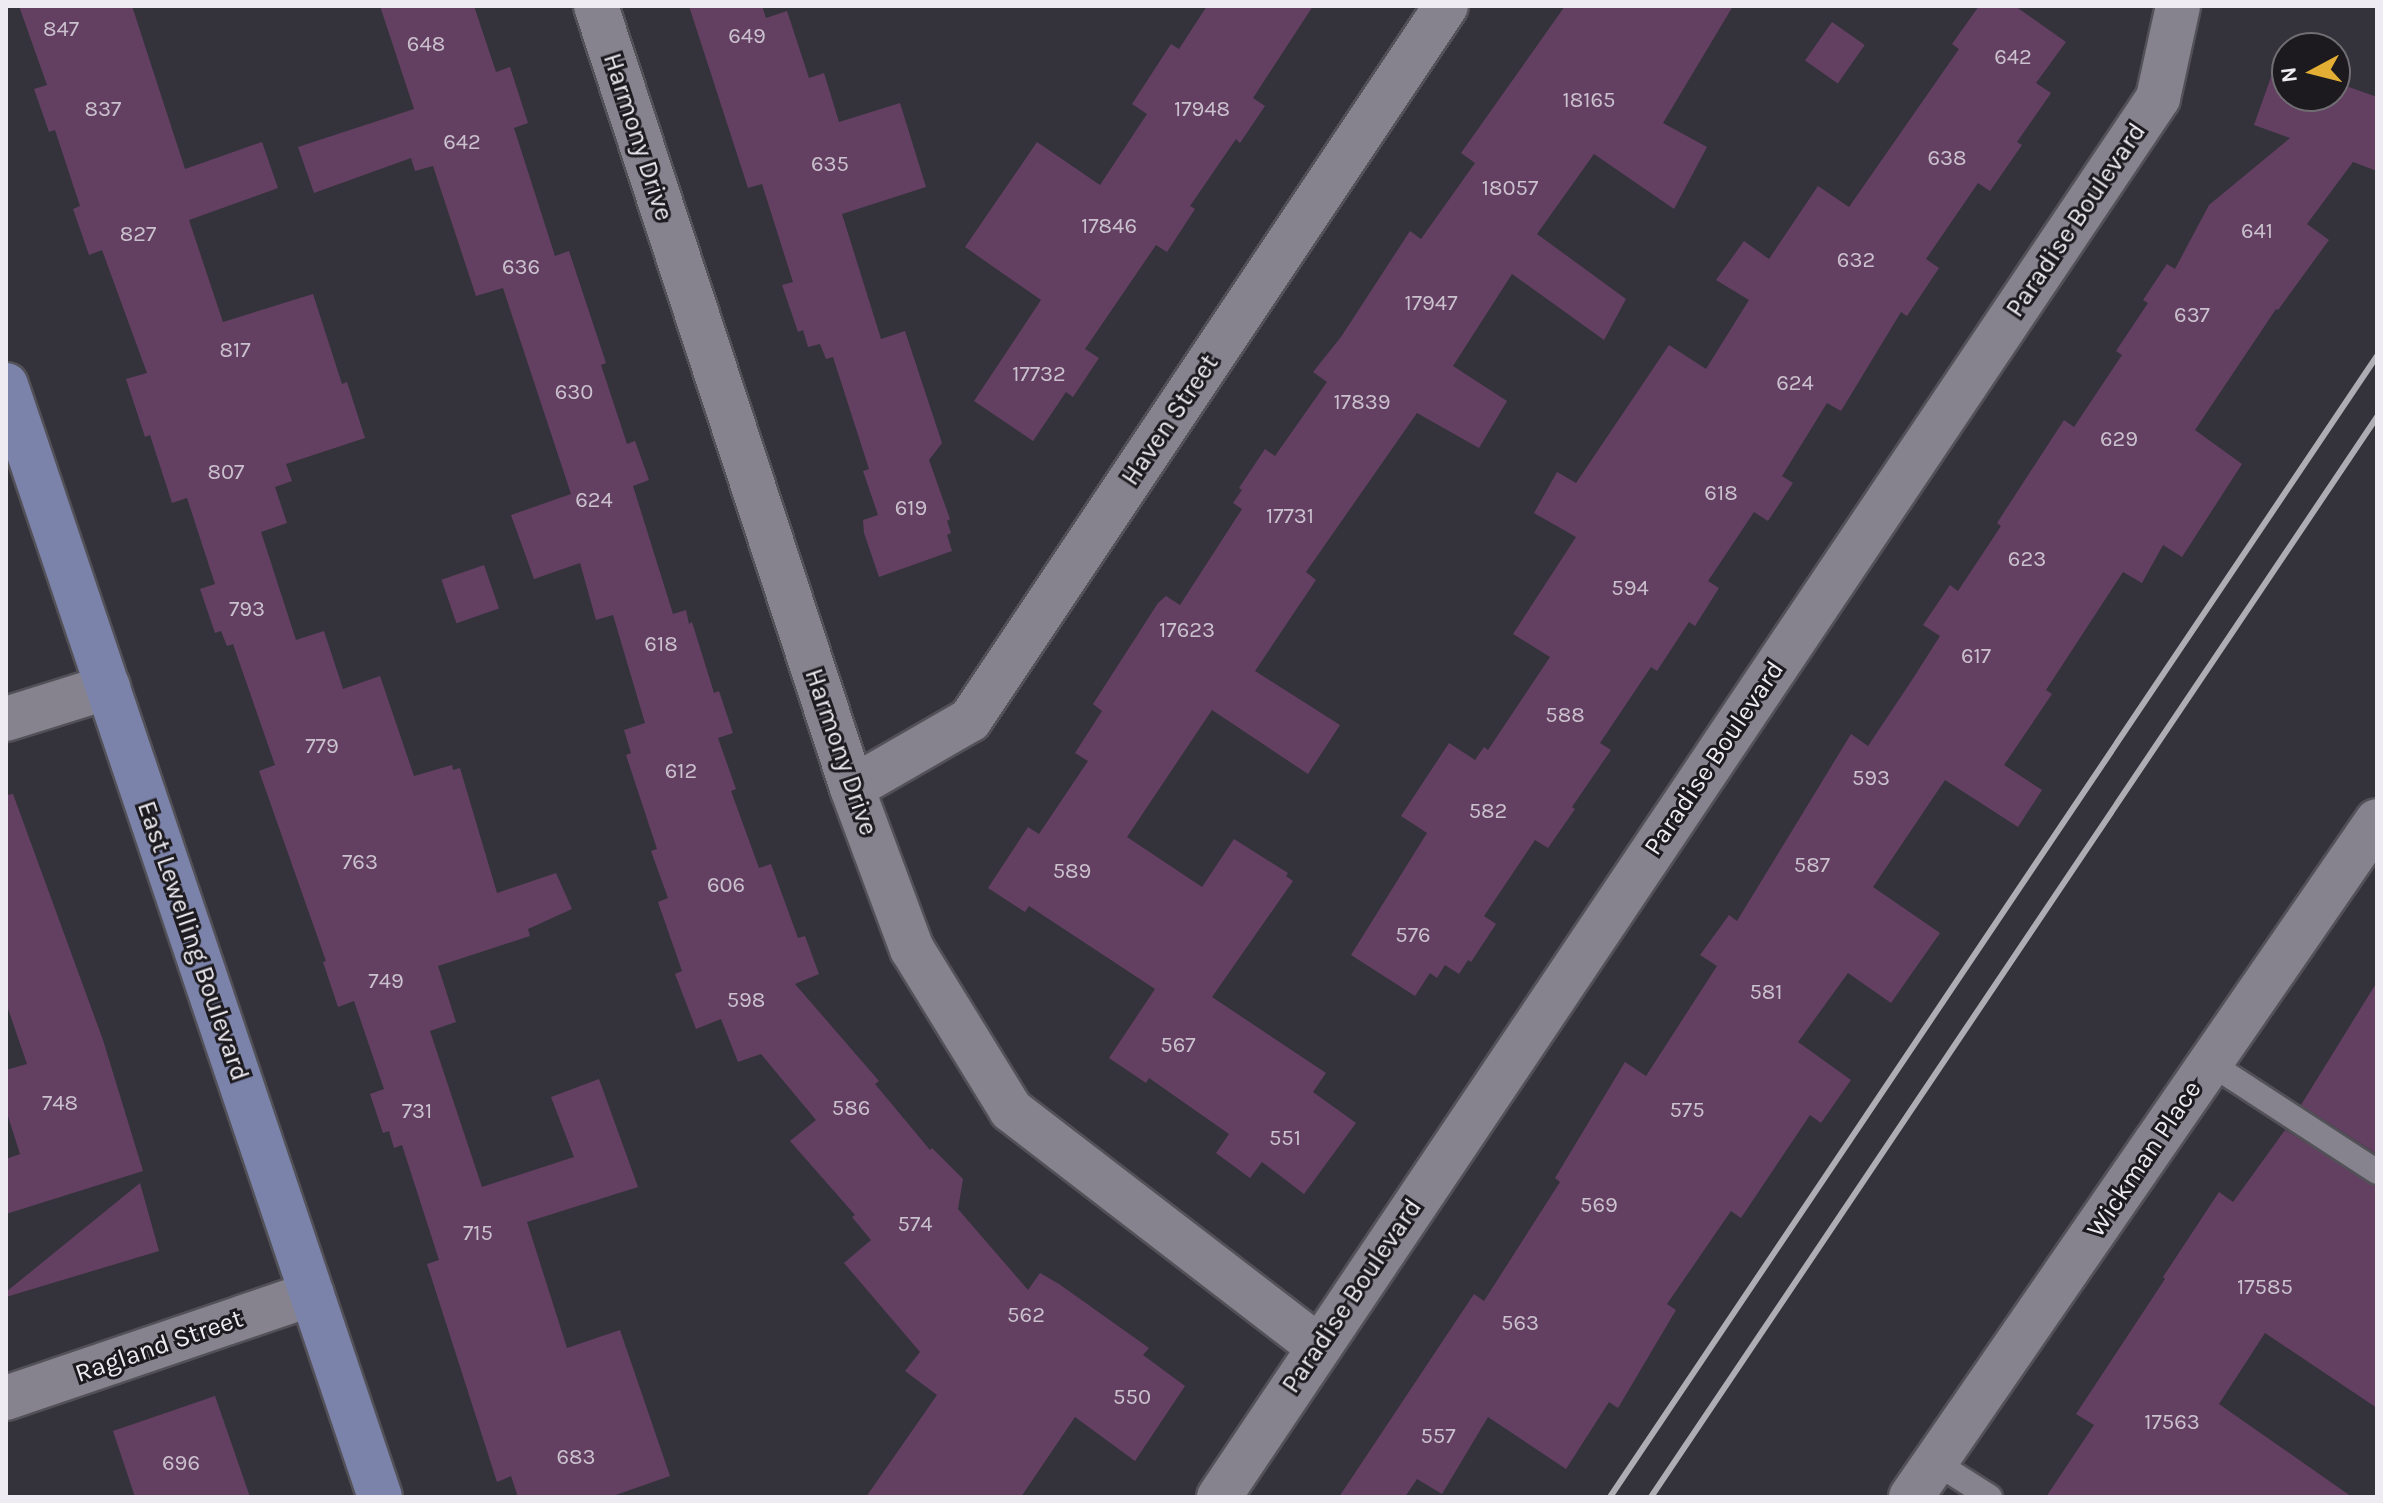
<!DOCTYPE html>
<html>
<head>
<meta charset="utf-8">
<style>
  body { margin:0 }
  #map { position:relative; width:2383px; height:1503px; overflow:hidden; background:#34323b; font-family:Karla,sans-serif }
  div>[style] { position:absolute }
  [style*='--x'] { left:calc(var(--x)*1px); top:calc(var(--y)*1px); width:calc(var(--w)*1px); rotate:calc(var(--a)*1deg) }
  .building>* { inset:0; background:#634062; transform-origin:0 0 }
  .roads { filter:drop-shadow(2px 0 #535158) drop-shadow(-2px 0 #535158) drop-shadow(0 2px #535158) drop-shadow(0 -2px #535158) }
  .service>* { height:24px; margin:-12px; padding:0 12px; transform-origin:12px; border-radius:12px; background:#86838e }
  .minor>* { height:44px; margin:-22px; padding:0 22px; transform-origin:22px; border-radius:22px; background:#86838e }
  .secondary>* { height:44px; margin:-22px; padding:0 22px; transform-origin:22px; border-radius:22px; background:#7c83aa }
  .rail>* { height:6px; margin:-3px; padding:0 3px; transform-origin:3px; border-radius:3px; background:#afadb4 }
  span { translate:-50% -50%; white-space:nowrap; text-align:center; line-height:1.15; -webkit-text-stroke:6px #1c1a1f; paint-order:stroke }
  .number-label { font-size:22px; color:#cbc1ce }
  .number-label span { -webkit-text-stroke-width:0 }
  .street-label { font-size:26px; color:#eeecf2 }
  .frame { position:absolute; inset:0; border:8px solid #eeecf2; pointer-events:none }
  .north { position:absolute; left:2271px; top:32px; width:80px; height:80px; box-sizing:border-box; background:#1c1a1f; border:2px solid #706e73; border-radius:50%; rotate:263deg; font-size:22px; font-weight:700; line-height:32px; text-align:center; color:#eeecf2 }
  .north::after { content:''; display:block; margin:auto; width:28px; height:36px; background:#e3ae34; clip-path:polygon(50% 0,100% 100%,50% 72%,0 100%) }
</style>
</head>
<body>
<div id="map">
  <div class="building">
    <i style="clip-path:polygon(19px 6px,132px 6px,185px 169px,262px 142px,278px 188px,189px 220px,223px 322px,313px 294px,342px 384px,347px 382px,365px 438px,286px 464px,292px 481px,275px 487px,287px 523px,261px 532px,296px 640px,324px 631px,343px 689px,380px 676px,414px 776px,452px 765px,453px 770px,460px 768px,497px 893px,556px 873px,572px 909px,528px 929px,530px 936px,438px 966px,456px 1022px,430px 1031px,482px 1187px,574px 1157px,551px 1097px,599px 1079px,638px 1187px,527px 1222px,567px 1348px,620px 1330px,670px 1476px,610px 1497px,518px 1497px,511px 1476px,497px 1482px,427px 1264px,439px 1260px,402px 1145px,394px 1148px,389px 1131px,383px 1133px,370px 1094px,384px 1089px,354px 1001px,338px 1007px,323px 962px,326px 961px,259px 771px,275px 765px,233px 644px,227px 646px,221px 631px,215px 633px,200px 589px,215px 584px,187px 498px,172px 503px,150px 435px,145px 437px,126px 379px,147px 373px,102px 250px,89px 255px,73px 209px,80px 206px,55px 130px,49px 132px,34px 89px,47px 85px)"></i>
    <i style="clip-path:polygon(380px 6px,474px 6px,496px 72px,510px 67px,528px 123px,514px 128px,555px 256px,569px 251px,606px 363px,601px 365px,627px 444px,635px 441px,649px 480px,633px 486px,673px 614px,686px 610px,689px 624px,692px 622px,714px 693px,719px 691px,733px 733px,718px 738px,736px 789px,731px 791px,759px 868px,771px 864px,798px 938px,805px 936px,819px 974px,795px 984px,879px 1081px,875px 1084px,930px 1150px,932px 1148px,963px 1179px,958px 1209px,1028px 1290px,1040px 1273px,1059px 1284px,1149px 1348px,1143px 1355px,1185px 1386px,1135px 1461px,1075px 1417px,1021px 1497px,866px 1497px,937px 1395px,905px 1371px,920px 1352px,844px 1263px,871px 1240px,852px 1217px,855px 1215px,790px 1141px,816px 1120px,761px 1054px,738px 1062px,721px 1019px,696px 1029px,675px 974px,682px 971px,658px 902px,668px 898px,651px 851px,657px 849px,626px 755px,631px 753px,624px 730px,645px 723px,613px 615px,596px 620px,580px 563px,534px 579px,511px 515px,571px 494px,503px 288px,476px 296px,433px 166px,415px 171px,411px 158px,314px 193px,298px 147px,414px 109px)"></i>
    <i style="clip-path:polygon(689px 6px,762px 6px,766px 18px,787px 11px,809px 78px,824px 73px,839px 122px,900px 103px,926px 187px,842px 214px,881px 339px,905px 331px,942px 443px,929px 460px,950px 519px,947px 521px,951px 533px,947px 535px,952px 551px,879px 577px,864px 533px,863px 520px,878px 515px,863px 471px,869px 469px,833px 357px,826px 359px,820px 344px,808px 347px,803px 330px,798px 332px,782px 285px,793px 282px,762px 184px,748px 188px)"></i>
    <i style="clip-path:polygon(1207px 6px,1313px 6px,1253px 98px,1265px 106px,1240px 143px,1236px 139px,1190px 206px,1195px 209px,1167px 252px,1156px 245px,1085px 349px,1099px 358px,1073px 397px,1066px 392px,1033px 441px,974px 401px,1041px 300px,965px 247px,1037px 142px,1100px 185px,1147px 114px,1132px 104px,1171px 44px,1179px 49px)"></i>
    <i style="clip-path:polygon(1565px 6px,1733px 6px,1663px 123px,1707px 147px,1674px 209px,1594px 154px,1537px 234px,1626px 299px,1604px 340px,1512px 274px,1453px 366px,1507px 401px,1479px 448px,1417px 413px,1306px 572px,1316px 580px,1255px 671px,1340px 725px,1308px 774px,1212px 710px,1127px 837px,1202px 887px,1234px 839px,1288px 873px,1286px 876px,1293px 881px,1212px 997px,1326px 1073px,1313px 1092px,1356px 1123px,1304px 1194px,1262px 1162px,1250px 1178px,1216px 1153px,1229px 1134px,1149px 1078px,1146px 1083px,1109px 1058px,1155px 989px,1029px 906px,1025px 912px,988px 888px,1028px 827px,1039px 834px,1088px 761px,1075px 753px,1102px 711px,1093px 704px,1158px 603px,1166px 596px,1180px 605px,1242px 509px,1233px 503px,1242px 490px,1239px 488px,1265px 449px,1275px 456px,1327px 382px,1313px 372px,1341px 337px,1410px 231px,1421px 239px,1475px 163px,1461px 153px)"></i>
    <i style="clip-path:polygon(1979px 6px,2015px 6px,2066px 42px,2036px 83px,2051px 93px,2017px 142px,2022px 145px,1990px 191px,1978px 183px,1926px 259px,1939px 268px,1907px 316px,1901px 312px,1841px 411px,1827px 403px,1782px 476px,1793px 483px,1768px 521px,1754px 512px,1708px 581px,1719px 588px,1695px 626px,1689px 622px,1657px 671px,1651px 667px,1600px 743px,1611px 750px,1572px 807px,1575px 809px,1548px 848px,1535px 840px,1484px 916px,1496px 924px,1471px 962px,1468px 960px,1459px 974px,1445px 965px,1437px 978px,1430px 973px,1415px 996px,1351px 955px,1427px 833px,1401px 816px,1449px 743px,1475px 760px,1484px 747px,1488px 750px,1550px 657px,1513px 634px,1576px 537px,1534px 513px,1557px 472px,1576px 483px,1669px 345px,1706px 369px,1749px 300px,1716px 280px,1744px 241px,1769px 259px,1818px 186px,1849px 207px,1959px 49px,1952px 44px)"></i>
    <i style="left:1832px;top:22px;width:40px;height:47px;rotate:35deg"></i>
    <i style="clip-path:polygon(2277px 60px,2287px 64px,2287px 96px,2335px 96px,2335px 82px,2377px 97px,2377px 171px,2353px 162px,2307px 224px,2329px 240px,2278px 310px,2276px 309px,2195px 430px,2242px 464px,2182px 557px,2163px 545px,2142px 583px,2123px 572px,2046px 690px,2052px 694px,2004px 765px,2042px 790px,2018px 827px,1945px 780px,1873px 887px,1940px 933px,1891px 1003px,1848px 973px,1798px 1042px,1851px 1080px,1821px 1123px,1810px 1115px,1741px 1218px,1731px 1211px,1667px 1304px,1676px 1310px,1618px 1408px,1609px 1402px,1566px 1469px,1488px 1417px,1442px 1494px,1417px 1479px,1405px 1497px,1339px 1497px,1474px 1294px,1484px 1301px,1560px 1182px,1555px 1178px,1625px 1062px,1646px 1076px,1717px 966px,1700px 955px,1729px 915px,1737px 921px,1851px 734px,1868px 746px,1912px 680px,1940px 636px,1923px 625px,1950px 585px,1958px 591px,2001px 526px,1997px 523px,2064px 420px,2074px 427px,2122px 355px,2116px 351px,2148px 303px,2143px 300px,2167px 264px,2175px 269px,2209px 205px,2290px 138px,2254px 125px)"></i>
    <i style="left:484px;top:565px;width:46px;height:45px;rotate:71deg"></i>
    <i style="clip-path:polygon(13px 794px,103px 1040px,143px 1171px,6px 1214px,6px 1159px,20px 1154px,6px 1110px,6px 1070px,27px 1064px,6px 1003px,6px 795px)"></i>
    <i style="clip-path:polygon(2377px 982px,2377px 1154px,2301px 1105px)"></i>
    <i style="clip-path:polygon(2285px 1130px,2377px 1187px,2377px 1408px,2265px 1333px,2219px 1404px,2352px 1497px,2046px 1497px,2094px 1425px,2076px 1414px,2165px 1279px,2163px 1277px,2219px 1192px,2233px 1202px)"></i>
    <i style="clip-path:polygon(140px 1183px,159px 1251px,6px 1297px,6px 1292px)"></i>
    <i style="clip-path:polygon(215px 1396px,250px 1497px,135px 1497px,113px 1431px)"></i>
  </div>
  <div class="roads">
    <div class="service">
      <i style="--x:2210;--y:1063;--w:199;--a:33.1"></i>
      <i style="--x:1935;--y:1462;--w:65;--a:32.5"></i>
    </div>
    <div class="minor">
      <i style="--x:596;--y:6;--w:823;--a:71.87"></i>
      <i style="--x:852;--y:788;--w:172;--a:69.6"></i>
      <i style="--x:912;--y:949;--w:189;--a:58.4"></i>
      <i style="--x:1011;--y:1110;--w:387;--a:37.6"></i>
      <i style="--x:6;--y:719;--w:107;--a:-17.4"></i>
      <i style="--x:852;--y:788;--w:136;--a:-30"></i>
      <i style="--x:970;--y:720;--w:858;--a:-56.31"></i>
      <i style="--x:6;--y:1398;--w:323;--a:-18.8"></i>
      <i style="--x:1219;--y:1497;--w:1685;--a:-56.13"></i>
      <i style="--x:2158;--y:98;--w:94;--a:-77.7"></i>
      <i style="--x:1911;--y:1497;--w:821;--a:-55.42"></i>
    </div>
    <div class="secondary">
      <i style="--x:6;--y:385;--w:1173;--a:71.41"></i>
    </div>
  </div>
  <div class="rail">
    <i style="--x:1610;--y:1497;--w:1375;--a:-56.09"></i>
    <i style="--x:1651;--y:1497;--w:1301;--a:-56.09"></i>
  </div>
  <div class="number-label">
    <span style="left:61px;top:30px">847</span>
    <span style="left:747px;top:37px">649</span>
    <span style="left:426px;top:45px">648</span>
    <span style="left:2013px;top:58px">642</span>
    <span style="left:1589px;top:101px">18165</span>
    <span style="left:103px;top:110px">837</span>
    <span style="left:1202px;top:110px">17948</span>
    <span style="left:462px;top:143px">642</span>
    <span style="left:1947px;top:159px">638</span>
    <span style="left:830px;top:165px">635</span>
    <span style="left:1510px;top:189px">18057</span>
    <span style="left:1109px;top:227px">17846</span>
    <span style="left:2257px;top:232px">641</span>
    <span style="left:138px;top:235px">827</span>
    <span style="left:1856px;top:261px">632</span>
    <span style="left:521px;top:268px">636</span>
    <span style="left:1431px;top:304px">17947</span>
    <span style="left:2192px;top:316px">637</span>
    <span style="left:235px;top:351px">817</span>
    <span style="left:1039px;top:375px">17732</span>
    <span style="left:1795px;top:384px">624</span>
    <span style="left:574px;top:393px">630</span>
    <span style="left:1362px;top:403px">17839</span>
    <span style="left:2119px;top:440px">629</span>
    <span style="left:226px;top:473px">807</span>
    <span style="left:1721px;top:494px">618</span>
    <span style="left:594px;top:501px">624</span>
    <span style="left:911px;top:509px">619</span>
    <span style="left:1290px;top:517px">17731</span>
    <span style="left:2027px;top:560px">623</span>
    <span style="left:1630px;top:589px">594</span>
    <span style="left:247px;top:610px">793</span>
    <span style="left:1187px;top:631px">17623</span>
    <span style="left:661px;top:645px">618</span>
    <span style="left:1976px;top:657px">617</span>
    <span style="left:1565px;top:716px">588</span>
    <span style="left:322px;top:747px">779</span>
    <span style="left:681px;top:772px">612</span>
    <span style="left:1871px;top:779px">593</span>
    <span style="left:1488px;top:812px">582</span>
    <span style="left:360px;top:863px">763</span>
    <span style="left:1812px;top:866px">587</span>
    <span style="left:1072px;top:872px">589</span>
    <span style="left:726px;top:886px">606</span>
    <span style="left:1413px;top:936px">576</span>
    <span style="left:386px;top:982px">749</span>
    <span style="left:1766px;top:993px">581</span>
    <span style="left:746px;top:1001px">598</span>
    <span style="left:1178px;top:1046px">567</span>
    <span style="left:60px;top:1104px">748</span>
    <span style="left:851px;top:1109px">586</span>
    <span style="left:1687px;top:1111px">575</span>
    <span style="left:417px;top:1112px">731</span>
    <span style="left:1285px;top:1139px">551</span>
    <span style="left:1599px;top:1206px">569</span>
    <span style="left:915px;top:1225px">574</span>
    <span style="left:478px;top:1234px">715</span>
    <span style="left:2265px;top:1288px">17585</span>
    <span style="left:1026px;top:1316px">562</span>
    <span style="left:1520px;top:1324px">563</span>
    <span style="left:1132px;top:1398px">550</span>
    <span style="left:2172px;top:1423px">17563</span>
    <span style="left:1438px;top:1437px">557</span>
    <span style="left:576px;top:1458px">683</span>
    <span style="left:181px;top:1464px">696</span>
  </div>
  <div class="street-label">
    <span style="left:638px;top:137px;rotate:72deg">Harmony Drive</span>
    <span style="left:2076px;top:220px;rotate:-56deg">Paradise Boulevard</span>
    <span style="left:1170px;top:420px;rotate:-56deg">Haven Street</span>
    <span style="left:841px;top:752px;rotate:71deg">Harmony Drive</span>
    <span style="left:1714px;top:758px;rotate:-56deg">Paradise Boulevard</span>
    <span style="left:193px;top:941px;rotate:71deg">East Lewelling Boulevard</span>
    <span style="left:2144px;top:1159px;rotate:-56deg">Wickman Place</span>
    <span style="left:1352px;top:1296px;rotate:-56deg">Paradise Boulevard</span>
    <span style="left:159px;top:1346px;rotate:-19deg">Ragland Street</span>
  </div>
  <div class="frame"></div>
  <div class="north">N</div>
</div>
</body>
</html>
